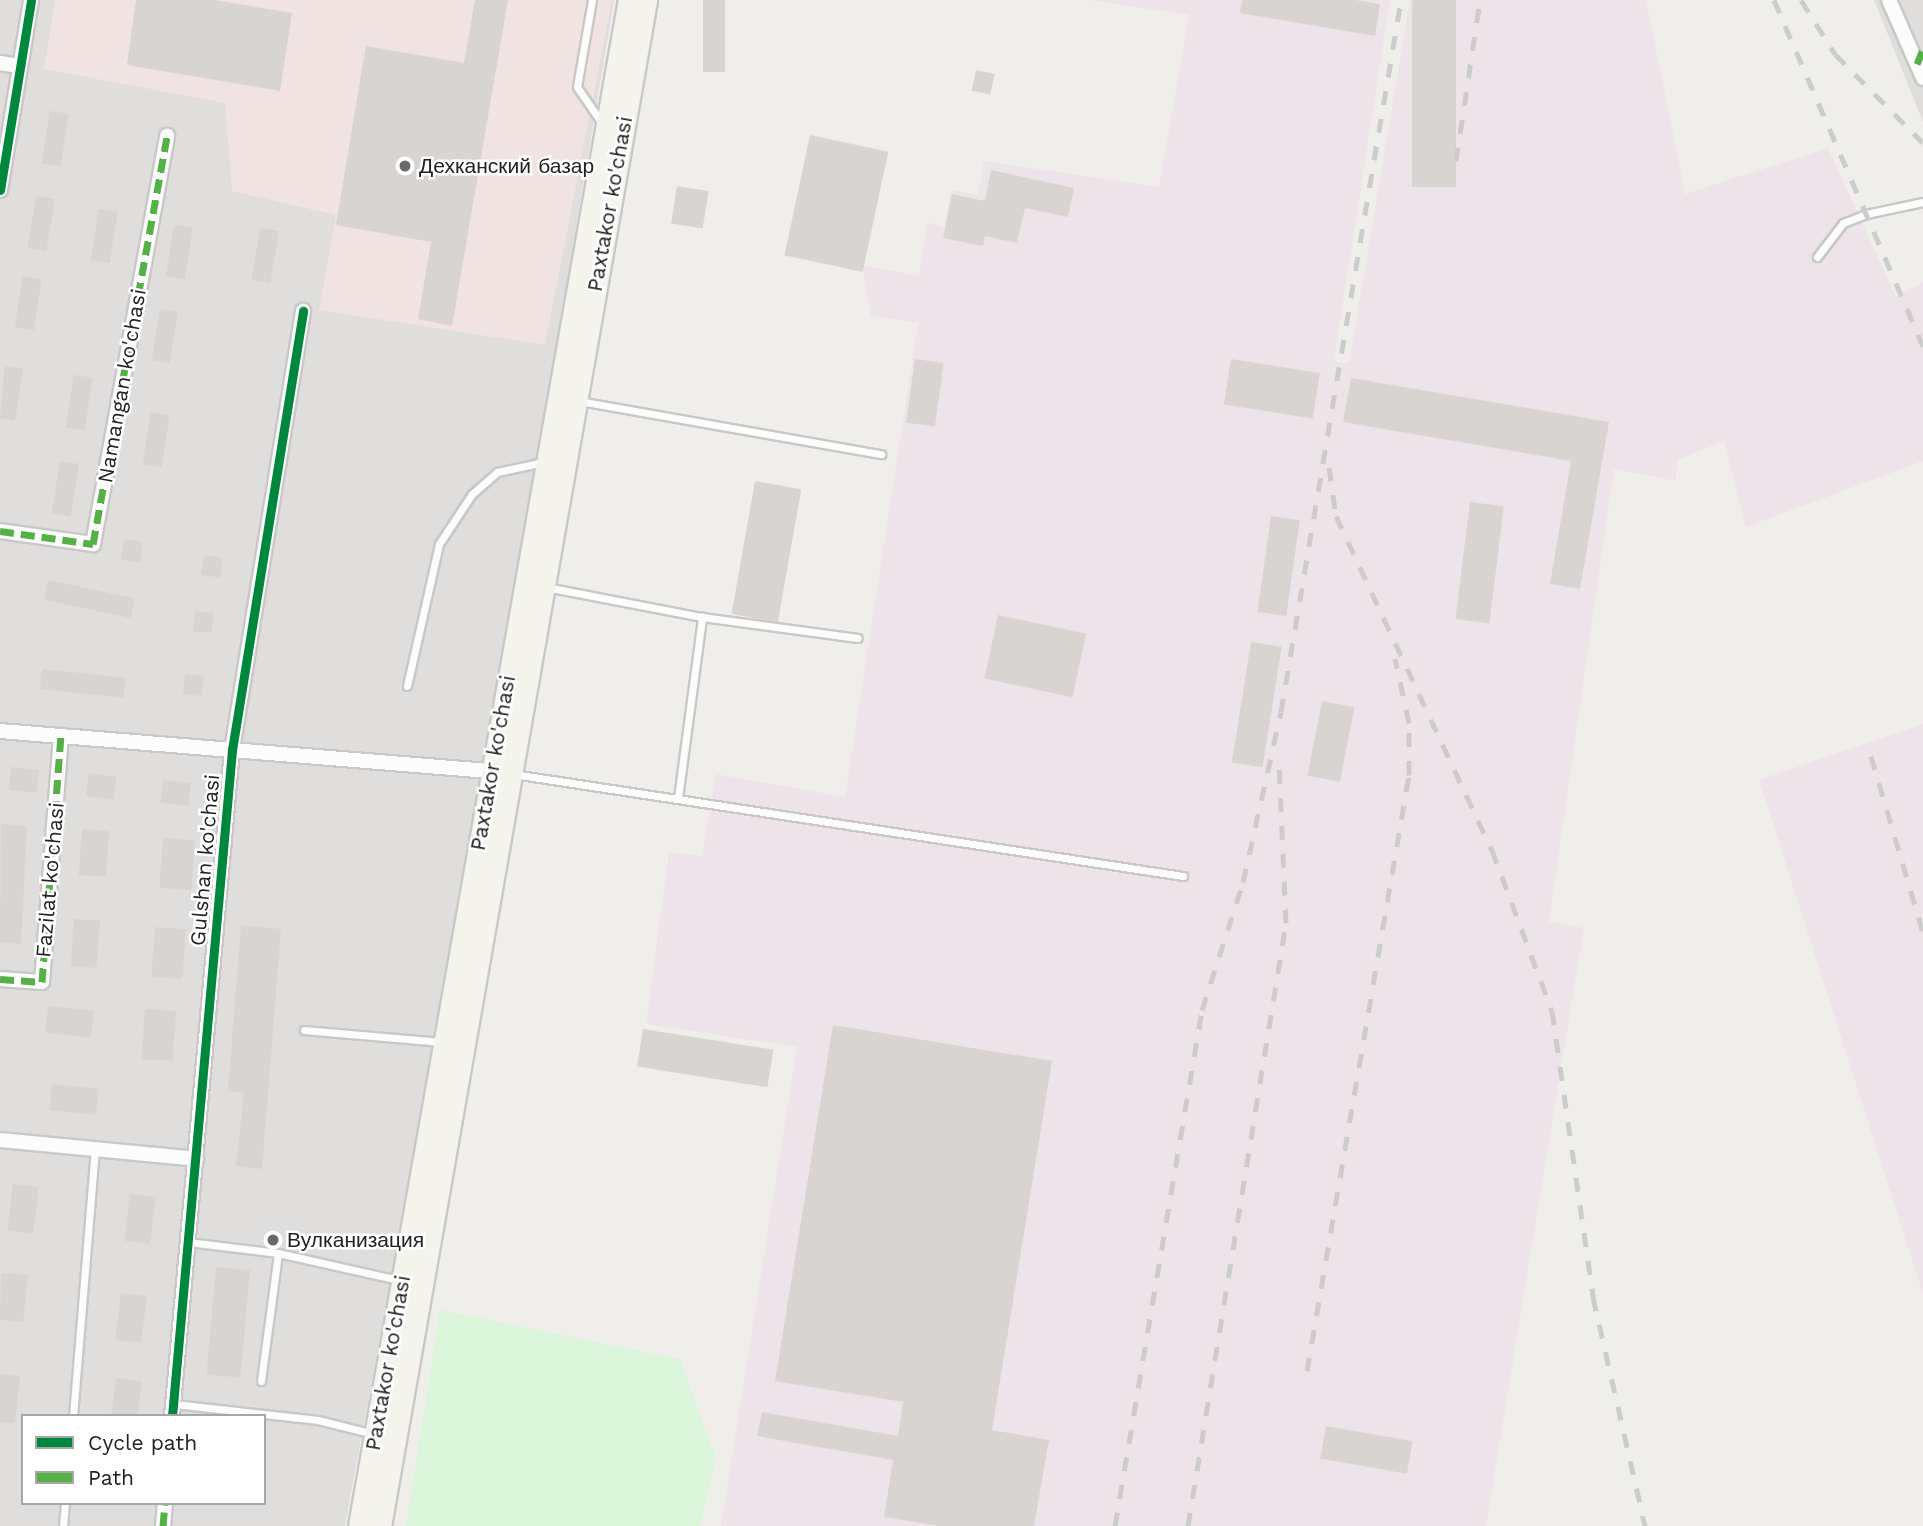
<!DOCTYPE html>
<html>
<head>
<meta charset="utf-8">
<style>
  body { margin:0 }
  #map { position:relative; width:1923px; height:1526px; overflow:hidden; background:#f0eeeb; font-family:"Work Sans",sans-serif }
  div>[style] { position:absolute }
  [style*='--x'] { left:calc(var(--x)*1px); top:calc(var(--y)*1px); width:calc(var(--w)*1px); rotate:calc(var(--a)*1deg) }
  .residential>* { inset:0; background:#dfdedc }
  .commercial>* { inset:0; background:#f1e3e1 }
  .industrial>* { inset:0; background:#ede4e9 }
  .park>* { inset:0; background:#daf5da }
  .building>* { inset:0; background:#d7d4d2; transform-origin:0 0 }
  .roads { filter:drop-shadow(2px 0 #c9c8c7) drop-shadow(-2px 0 #c9c8c7) drop-shadow(0 2px #c9c8c7) drop-shadow(0 -2px #c9c8c7) }
  .lane>* { height:7px; margin:-3.5px; padding:0 3.5px; transform-origin:3.5px; border-radius:3.5px; background:#fdfcfc }
  .street>* { height:14px; margin:-7px; padding:0 7px; transform-origin:7px; border-radius:7px; background:#fdfcfc }
  .secondary>* { height:21px; margin:-10.5px; padding:0 10.5px; transform-origin:10.5px; border-radius:10.5px; background:#f4f4ed }
  .rail>* { height:5px; margin-top:-2.5px; transform-origin:0; background:repeating-linear-gradient(90deg,#ccc 0 14px,transparent 0 28px) }
  .quiet>* { height:7px; margin-top:-3.5px; transform-origin:0; background:repeating-linear-gradient(90deg,#55b145 0 14px,transparent 0 21px) }
  .cycleway>* { height:9px; margin:-4.5px; padding:0 4.5px; transform-origin:4.5px; border-radius:4.5px; background:#00873e }
  .dots>* { width:19px; height:19px; translate:-50% -50%; box-sizing:border-box; border:4px solid #fff; border-radius:50% }
  span { translate:-50% -50%; white-space:nowrap; text-align:center; line-height:1.15; -webkit-text-stroke:5px #fff; paint-order:stroke }
  .poi-label { font-size:21px; color:#222 }
  .left { translate:0 -50%; text-align:left }
  .street-label { font-size:21px; color:#222 }
  .legend { position:absolute; left:21px; top:1414px; width:245px; height:91px; box-sizing:border-box; background:#fff; border:2px solid #a7a7a7; margin:0; padding:9px 12px; list-style:none; font-size:21px; color:#222 }
  .legend li { display:flex; align-items:center; gap:14px; height:35px }
  .legend b { width:35px; border:2px solid #a7a7a7 }
</style>
</head>
<body>
<div id="map">
  <div class="residential">
    <i style="clip-path:polygon(evenodd,0 0,614px 0,493px 725px,345px 1526px,0 1526px,0 0,23px 1416px,264px 1416px,264px 1503px,23px 1503px,23px 1416px)"></i>
    <i style="clip-path:polygon(1874px 0,1923px 0,1923px 122px)"></i>
  </div>
  <div class="commercial">
    <i style="clip-path:polygon(55px 0,612px 0,545px 345px,319px 310px,336px 215px,232px 191px,225px 103px,44px 69px)"></i>
  </div>
  <div class="industrial">
    <i style="clip-path:polygon(1089px 0,1390px 0,1334px 361px,1349px 363px,1410px 0,1646px 0,1685px 194px,1828px 148px,1896px 297px,1923px 282px,1923px 461px,1746px 527px,1724px 441px,1677px 460px,1676px 481px,1614px 469px,1549px 922px,1584px 928px,1486px 1526px,721px 1526px,797px 1047px,646px 1024px,669px 852px,702px 856px,716px 774px,845px 797px,918px 323px,871px 316px,862px 265px,919px 276px,927px 222px,944px 228px,951px 190px,978px 195px,984px 161px,1159px 187px,1189px 15px)"></i>
    <i style="clip-path:polygon(1923px 724px,1923px 1294px,1759px 780px)"></i>
  </div>
  <div class="park">
    <i style="clip-path:polygon(440px 1310px,680px 1359px,716px 1459px,700px 1526px,406px 1526px)"></i>
  </div>
  <div class="building">
    <i style="clip-path:polygon(136px 0,214px 0,292px 13px,280px 91px,127px 65px)"></i>
    <i style="clip-path:polygon(475px 0,508px 0,452px 326px,418px 319px,431px 242px,336px 225px,366px 46px,464px 63px)"></i>
    <i style="left:703px;top:0;width:22px;height:72px"></i>
    <i style="clip-path:polygon(1242px 0,1355px 0,1380px 4px,1375px 36px,1240px 13px)"></i>
    <i style="left:1412px;top:0;width:44px;height:187px"></i>
    <i style="left:976px;top:70px;width:19px;height:21px;rotate:12deg"></i>
    <i style="left:50px;top:111px;width:19px;height:53px;rotate:9deg"></i>
    <i style="left:810px;top:135px;width:80px;height:123px;rotate:12deg"></i>
    <i style="clip-path:polygon(991px 170px,1074px 188px,1068px 217px,1025px 208px,1017px 243px,985px 236px,983px 246px,943px 238px,952px 194px,985px 201px)"></i>
    <i style="left:677px;top:186px;width:32px;height:38px;rotate:9deg"></i>
    <i style="left:36px;top:196px;width:19px;height:53px;rotate:9deg"></i>
    <i style="left:99px;top:209px;width:19px;height:52px;rotate:9deg"></i>
    <i style="left:174px;top:225px;width:19px;height:52px;rotate:9deg"></i>
    <i style="left:260px;top:228px;width:19px;height:53px;rotate:9deg"></i>
    <i style="left:23px;top:276px;width:19px;height:52px;rotate:9deg"></i>
    <i style="left:160px;top:309px;width:18px;height:52px;rotate:9deg"></i>
    <i style="left:915px;top:359px;width:29px;height:64px;rotate:8deg"></i>
    <i style="left:1231px;top:359px;width:90px;height:46px;rotate:9deg"></i>
    <i style="clip-path:polygon(5px 366px,23px 369px,15px 421px,0 418px)"></i>
    <i style="left:74px;top:375px;width:19px;height:53px;rotate:9deg"></i>
    <i style="clip-path:polygon(1351px 378px,1609px 422px,1580px 589px,1550px 584px,1571px 461px,1343px 422px)"></i>
    <i style="left:151px;top:412px;width:19px;height:53px;rotate:9deg"></i>
    <i style="left:60px;top:461px;width:19px;height:53px;rotate:9deg"></i>
    <i style="left:755px;top:481px;width:47px;height:135px;rotate:10deg"></i>
    <i style="left:1470px;top:502px;width:34px;height:118px;rotate:7deg"></i>
    <i style="left:1271px;top:516px;width:29px;height:97px;rotate:8deg"></i>
    <i style="left:124px;top:539px;width:19px;height:21px;rotate:9deg"></i>
    <i style="left:204px;top:555px;width:19px;height:20px;rotate:9deg"></i>
    <i style="left:48px;top:580px;width:89px;height:20px;rotate:12deg"></i>
    <i style="left:195px;top:611px;width:19px;height:20px;rotate:6deg"></i>
    <i style="left:998px;top:615px;width:90px;height:65px;rotate:12deg"></i>
    <i style="left:1251px;top:642px;width:31px;height:122px;rotate:9deg"></i>
    <i style="left:42px;top:669px;width:84px;height:20px;rotate:6deg"></i>
    <i style="left:185px;top:674px;width:19px;height:20px;rotate:6deg"></i>
    <i style="left:1322px;top:701px;width:33px;height:76px;rotate:11deg"></i>
    <i style="left:11px;top:767px;width:28px;height:23px;rotate:6deg"></i>
    <i style="left:89px;top:773px;width:28px;height:23px;rotate:8deg"></i>
    <i style="left:163px;top:780px;width:28px;height:23px;rotate:6deg"></i>
    <i style="clip-path:polygon(1px 824px,27px 826px,21px 944px,0 942px)"></i>
    <i style="left:82px;top:829px;width:27px;height:46px;rotate:4deg"></i>
    <i style="left:163px;top:838px;width:32px;height:50px;rotate:4deg"></i>
    <i style="left:74px;top:919px;width:26px;height:47px;rotate:4deg"></i>
    <i style="clip-path:polygon(241px 925px,281px 929px,262px 1169px,236px 1166px,244px 1092px,228px 1091px)"></i>
    <i style="left:155px;top:927px;width:31px;height:50px;rotate:4deg"></i>
    <i style="left:48px;top:1006px;width:46px;height:27px;rotate:6deg"></i>
    <i style="left:145px;top:1009px;width:31px;height:50px;rotate:4deg"></i>
    <i style="clip-path:polygon(833px 1025px,1052px 1061px,992px 1430px,1049px 1440px,1034px 1526px,938px 1526px,884px 1517px,893px 1460px,757px 1436px,762px 1412px,898px 1436px,903px 1402px,775px 1381px)"></i>
    <i style="left:643px;top:1029px;width:132px;height:38px;rotate:9deg"></i>
    <i style="left:52px;top:1084px;width:47px;height:26px;rotate:6deg"></i>
    <i style="left:13px;top:1184px;width:26px;height:47px;rotate:7deg"></i>
    <i style="left:130px;top:1194px;width:26px;height:47px;rotate:7deg"></i>
    <i style="left:216px;top:1267px;width:34px;height:108px;rotate:5deg"></i>
    <i style="clip-path:polygon(1px 1273px,28px 1275px,23px 1322px,0 1320px)"></i>
    <i style="left:121px;top:1293px;width:26px;height:47px;rotate:7deg"></i>
    <i style="clip-path:polygon(0 1374px,20px 1376px,15px 1423px,0 1422px)"></i>
    <i style="left:116px;top:1378px;width:26px;height:38px;rotate:7deg"></i>
    <i style="left:1326px;top:1426px;width:88px;height:33px;rotate:10deg"></i>
  </div>
  <div class="roads">
    <div class="lane">
      <i style="--x:592;--y:0;--w:88;--a:99.8"></i>
      <i style="--x:577;--y:87;--w:44;--a:55.2"></i>
      <i style="--x:1817;--y:257;--w:43;--a:-52.6"></i>
      <i style="--x:1843;--y:223;--w:25;--a:-21"></i>
      <i style="--x:1866;--y:214;--w:58;--a:-11.9"></i>
      <i style="--x:579;--y:401;--w:307;--a:10"></i>
      <i style="--x:546;--y:587;--w:159;--a:10.9"></i>
      <i style="--x:702;--y:617;--w:157;--a:7.7"></i>
      <i style="--x:407;--y:686;--w:146;--a:-77.3"></i>
      <i style="--x:439;--y:544;--w:60;--a:-56.6"></i>
      <i style="--x:472;--y:494;--w:33;--a:-41"></i>
      <i style="--x:497;--y:472;--w:48;--a:-12"></i>
      <i style="--x:513;--y:774;--w:678;--a:8.66"></i>
      <i style="--x:678;--y:798;--w:183;--a:-82.4"></i>
      <i style="--x:304;--y:1030;--w:138;--a:5"></i>
      <i style="--x:188;--y:1242;--w:91;--a:7"></i>
      <i style="--x:278;--y:1253;--w:124;--a:12.6"></i>
      <i style="--x:261;--y:1381;--w:129;--a:-82.4"></i>
      <i style="--x:174;--y:1404;--w:145;--a:6.3"></i>
      <i style="--x:318;--y:1420;--w:58;--a:14"></i>
      <i style="--x:73;--y:1416;--w:268;--a:-85.3"></i>
      <i style="--x:63;--y:1526;--w:23;--a:-85"></i>
    </div>
    <div class="street">
      <i style="--x:1889;--y:0;--w:85;--a:66.4"></i>
      <i style="--x:0;--y:63;--w:19;--a:9"></i>
      <i style="--x:0;--y:190;--w:193;--a:-80.7"></i>
      <i style="--x:0;--y:531;--w:94;--a:8"></i>
      <i style="--x:93;--y:544;--w:415;--a:-79.7"></i>
      <i style="--x:0;--y:731;--w:503;--a:4.68"></i>
      <i style="--x:0;--y:979;--w:42;--a:4.1"></i>
      <i style="--x:42;--y:982;--w:247;--a:-85.6"></i>
      <i style="--x:0;--y:1140;--w:197;--a:5.5"></i>
      <i style="--x:172;--y:1416;--w:669;--a:-84.85"></i>
      <i style="--x:232;--y:750;--w:445;--a:-80.8"></i>
      <i style="--x:163;--y:1526;--w:23;--a:-85"></i>
    </div>
    <div class="secondary">
      <i style="--x:359;--y:1526;--w:1550;--a:-79.97"></i>
      <i style="--x:380;--y:1526;--w:1549;--a:-80.11"></i>
    </div>
  </div>
  <div class="rail">
    <i style="--x:1774;--y:0;--w:377;--a:66.7"></i>
    <i style="--x:1801;--y:0;--w:64;--a:57.8"></i>
    <i style="--x:1835;--y:54;--w:125;--a:45.3"></i>
    <i style="--x:1456;--y:161;--w:163;--a:-81.5"></i>
    <i style="--x:1329;--y:467;--w:49;--a:81.9"></i>
    <i style="--x:1336;--y:516;--w:369;--a:65"></i>
    <i style="--x:1492;--y:850;--w:172;--a:69.6"></i>
    <i style="--x:1552;--y:1011;--w:289;--a:81.8"></i>
    <i style="--x:1593;--y:1297;--w:235;--a:77.2"></i>
    <i style="--x:1871;--y:756;--w:184;--a:73.6"></i>
    <i style="--x:1307;--y:1371;--w:605;--a:-80.29"></i>
    <i style="--x:1409;--y:775;--w:52;--a:-90"></i>
    <i style="--x:1409;--y:723;--w:66;--a:-102.3"></i>
    <i style="--x:1115;--y:1526;--w:523;--a:-80.43"></i>
    <i style="--x:1202;--y:1010;--w:134;--a:-72.2"></i>
    <i style="--x:1243;--y:882;--w:174;--a:-77.4"></i>
    <i style="--x:1281;--y:712;--w:722;--a:-80.43"></i>
    <i style="--x:1188;--y:1526;--w:611;--a:-80.77"></i>
    <i style="--x:1286;--y:923;--w:162;--a:-92.5"></i>
  </div>
  <div class="quiet">
    <i style="--x:1917;--y:64;--w:16;--a:-68"></i>
    <i style="--x:0;--y:531;--w:94;--a:8"></i>
    <i style="--x:93;--y:544;--w:415;--a:-79.7"></i>
    <i style="--x:0;--y:979;--w:42;--a:4.1"></i>
    <i style="--x:42;--y:982;--w:247;--a:-85.6"></i>
    <i style="--x:163;--y:1526;--w:23;--a:-85"></i>
  </div>
  <div class="cycleway">
    <i style="--x:0;--y:190;--w:193;--a:-80.7"></i>
    <i style="--x:172;--y:1416;--w:669;--a:-84.85"></i>
    <i style="--x:232;--y:750;--w:445;--a:-80.8"></i>
  </div>
  <div class="dots">
    <i style="left:405px;top:166px;background:#6a6968"></i>
    <i style="left:273px;top:1240px;background:#6a6968"></i>
  </div>
  <div class="poi-label">
    <span class="left" style="left:419px;top:166px">Дехканский базар</span>
    <span class="left" style="left:287px;top:1240px">Вулканизация</span>
  </div>
  <div class="street-label">
    <span style="left:610px;top:204px;rotate:-80deg">Paxtakor ko'chasi</span>
    <span style="left:122px;top:386px;rotate:-80deg">Namangan ko'chasi</span>
    <span style="left:493px;top:763px;rotate:-80deg">Paxtakor ko'chasi</span>
    <span style="left:205px;top:860px;rotate:-85deg">Gulshan ko'chasi</span>
    <span style="left:50px;top:880px;rotate:-85deg">Fazilat ko'chasi</span>
    <span style="left:388px;top:1363px;rotate:-80deg">Paxtakor ko'chasi</span>
  </div>
  <ul class="legend">
  <li><b style="height:9px;background:#00873e"></b>Cycle path</li>
  <li><b style="height:9px;background:#55b145"></b>Path</li>
  </ul>
</div>
</body>
</html>
